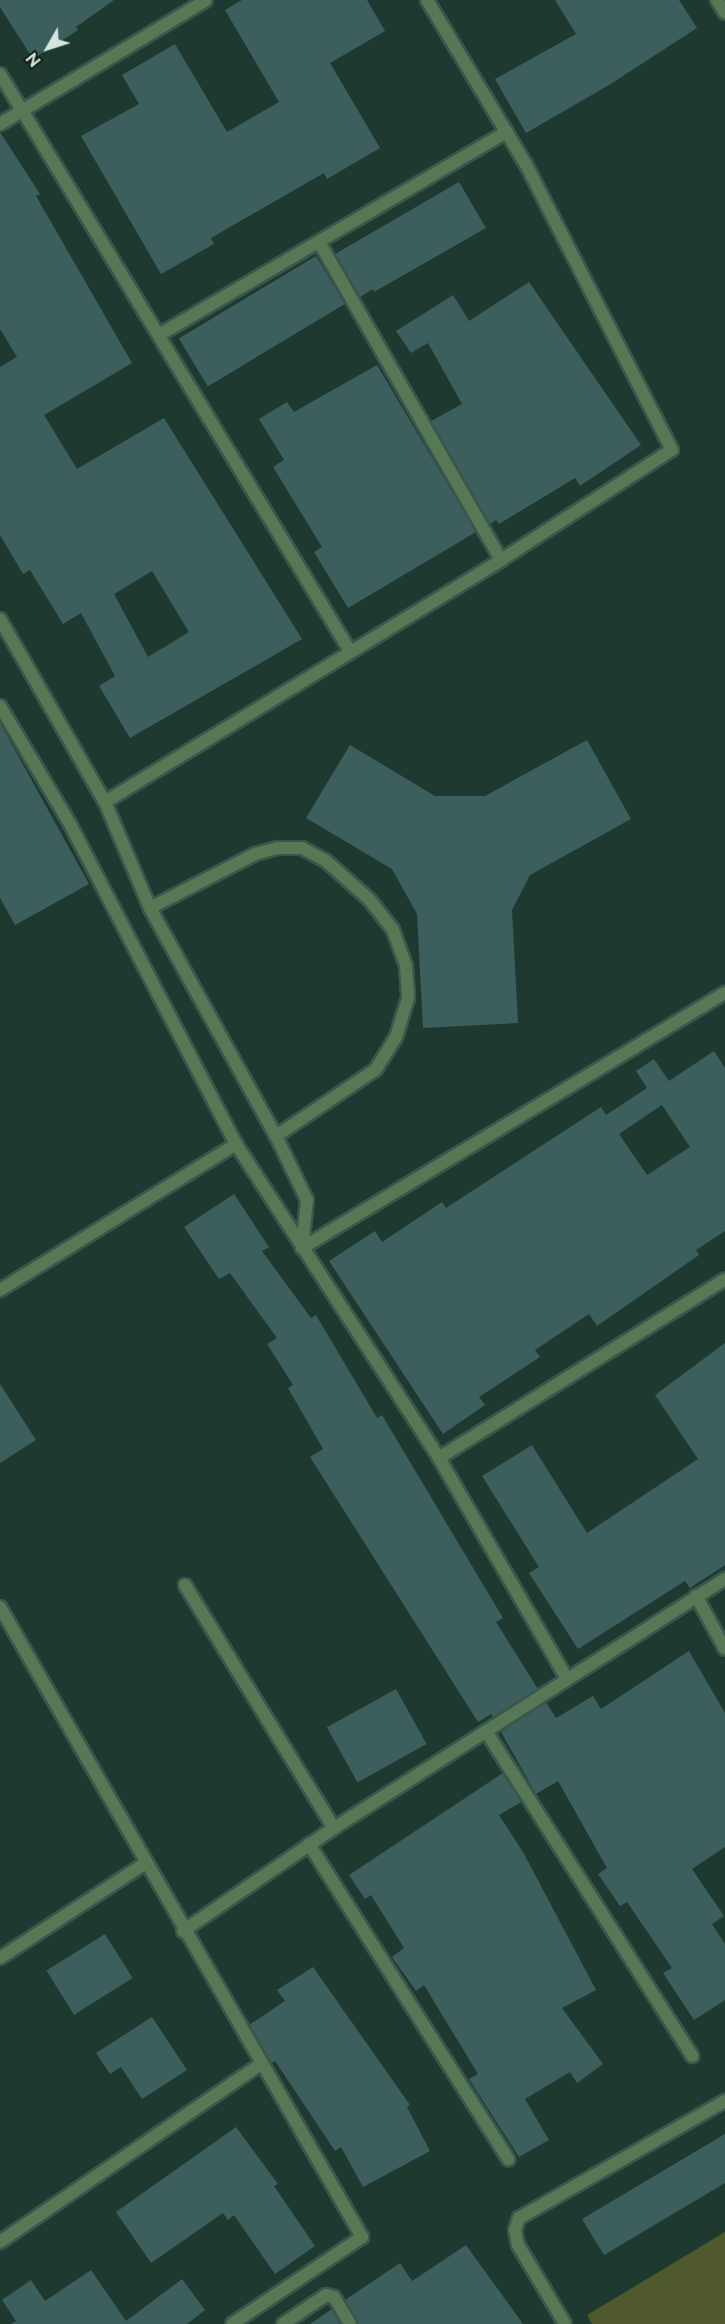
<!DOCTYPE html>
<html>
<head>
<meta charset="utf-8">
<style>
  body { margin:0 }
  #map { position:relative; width:725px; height:2324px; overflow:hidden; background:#1e3a30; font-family:Raleway,sans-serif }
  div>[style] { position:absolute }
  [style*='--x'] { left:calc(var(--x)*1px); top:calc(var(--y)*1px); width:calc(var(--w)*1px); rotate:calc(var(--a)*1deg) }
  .green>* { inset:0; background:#4f592b }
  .building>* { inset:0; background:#3c5e5c; transform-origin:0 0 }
  .roads { filter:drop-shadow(2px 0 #3b564c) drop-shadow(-2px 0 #3b564c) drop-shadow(0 2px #3b564c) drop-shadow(0 -2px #3b564c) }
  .service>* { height:12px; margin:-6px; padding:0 6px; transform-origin:6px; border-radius:6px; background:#567854 }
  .minor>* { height:12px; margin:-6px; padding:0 6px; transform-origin:6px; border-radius:6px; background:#567854 }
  span { translate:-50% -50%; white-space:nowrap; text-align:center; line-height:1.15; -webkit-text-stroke:4.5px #121f1a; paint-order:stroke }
  .north { position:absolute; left:18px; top:18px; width:60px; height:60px; -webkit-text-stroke:4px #121f1a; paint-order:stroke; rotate:231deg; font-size:16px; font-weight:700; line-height:24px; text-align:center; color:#d6e6df }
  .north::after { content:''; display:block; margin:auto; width:21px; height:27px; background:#d6e6df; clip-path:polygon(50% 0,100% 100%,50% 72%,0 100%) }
</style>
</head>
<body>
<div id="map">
  <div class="green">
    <i style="clip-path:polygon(725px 2232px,725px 2324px,592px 2324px,587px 2315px)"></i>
  </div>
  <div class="building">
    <i style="clip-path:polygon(0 0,114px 0,76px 27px,78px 30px,33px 59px,0 7px)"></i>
    <i style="clip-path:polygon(242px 0,367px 0,385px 31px,330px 63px,380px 148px,327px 179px,324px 173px,211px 238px,214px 244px,161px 274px,81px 136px,139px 104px,122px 75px,175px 44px,227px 132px,279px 102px,225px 10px)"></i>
    <i style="clip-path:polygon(555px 0,679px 0,697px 28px,609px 85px,526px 133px,495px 79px,576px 34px)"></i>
    <i style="clip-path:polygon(evenodd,0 132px,40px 194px,36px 196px,132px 363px,44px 415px,77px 469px,164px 418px,302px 639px,130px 738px,99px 686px,115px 676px,81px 613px,63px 624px,30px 570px,23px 574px,0 535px,0 367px,17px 357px,0 329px,0 132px,152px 571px,189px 632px,148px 657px,114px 594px,152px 571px)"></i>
    <i style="clip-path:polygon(459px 182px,486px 228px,374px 292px,373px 289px,360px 297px,335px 254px)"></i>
    <i style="left:316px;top:256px;width:56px;height:160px;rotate:59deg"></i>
    <i style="clip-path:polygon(529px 282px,641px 445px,580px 486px,575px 478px,499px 524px,496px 520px,490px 524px,431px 421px,462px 404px,428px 343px,411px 353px,396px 331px,453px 295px,469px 321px)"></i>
    <i style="clip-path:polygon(377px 365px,476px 532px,348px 608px,314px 552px,322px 547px,273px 467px,284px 460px,259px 419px,287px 402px,294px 412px)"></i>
    <i style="clip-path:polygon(0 723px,89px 884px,15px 925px,0 898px)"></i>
    <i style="clip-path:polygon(587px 740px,631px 819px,530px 875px,512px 910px,518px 1023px,423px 1028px,417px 914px,392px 869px,306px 818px,350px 745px,435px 796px,485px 796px)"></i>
    <i style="clip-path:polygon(evenodd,714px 1051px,725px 1068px,725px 1231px,696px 1250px,699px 1255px,597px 1326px,589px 1314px,535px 1350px,540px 1357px,479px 1397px,485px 1405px,443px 1434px,329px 1261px,375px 1231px,382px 1242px,442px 1202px,446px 1208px,601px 1107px,606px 1115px,647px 1088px,636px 1071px,654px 1059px,669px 1081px,714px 1051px,662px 1105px,690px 1147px,647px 1175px,619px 1134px,662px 1105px)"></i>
    <i style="clip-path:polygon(234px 1194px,269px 1247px,262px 1251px,311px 1318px,316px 1315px,377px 1418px,382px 1415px,503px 1618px,496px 1622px,538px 1689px,493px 1717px,491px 1714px,478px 1722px,310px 1457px,323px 1449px,288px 1388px,293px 1385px,267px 1344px,277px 1338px,230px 1273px,219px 1279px,184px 1227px)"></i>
    <i style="clip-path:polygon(725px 1343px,725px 1565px,690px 1588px,685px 1581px,578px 1649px,529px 1573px,539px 1567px,482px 1476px,532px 1445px,587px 1533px,698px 1459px,655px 1395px)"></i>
    <i style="clip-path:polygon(0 1384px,36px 1440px,0 1463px)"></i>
    <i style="clip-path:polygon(689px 1651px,725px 1713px,725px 1847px,692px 1869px,724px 1916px,712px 1924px,725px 1944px,725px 2000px,694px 2020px,663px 1973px,672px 1968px,627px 1902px,620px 1906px,598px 1874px,607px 1868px,558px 1781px,536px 1794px,501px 1732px,546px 1702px,556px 1718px,593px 1696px,601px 1709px)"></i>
    <i style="left:396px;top:1689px;width:63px;height:79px;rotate:61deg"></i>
    <i style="clip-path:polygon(503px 1773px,521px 1802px,499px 1815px,523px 1852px,596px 1990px,562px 2008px,603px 2064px,577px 2083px,570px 2072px,525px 2099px,549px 2140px,519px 2157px,469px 2079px,478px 2074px,424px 1985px,416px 1991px,392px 1957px,404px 1948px,371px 1895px,365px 1899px,349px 1875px)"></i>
    <i style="left:105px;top:1934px;width:52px;height:69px;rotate:58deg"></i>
    <i style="clip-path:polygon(313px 1967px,410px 2105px,407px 2107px,430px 2151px,363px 2187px,341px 2147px,335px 2151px,275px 2061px,272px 2063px,249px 2025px,285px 2001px,277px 1990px)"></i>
    <i style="clip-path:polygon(152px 2017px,187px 2070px,142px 2099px,121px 2067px,110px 2074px,96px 2053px)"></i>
    <i style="clip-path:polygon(236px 2127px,278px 2184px,274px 2186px,315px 2246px,275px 2274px,234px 2215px,228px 2220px,223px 2213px,151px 2263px,116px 2212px)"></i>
    <i style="clip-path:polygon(725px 2134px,725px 2183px,604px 2255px,582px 2219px)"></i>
    <i style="clip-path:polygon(466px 2245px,523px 2324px,358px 2324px,345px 2300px,400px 2263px,412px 2281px)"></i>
    <i style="clip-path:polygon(91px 2270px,126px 2321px,182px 2279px,205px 2310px,187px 2324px,11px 2324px,16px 2321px,2px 2300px,31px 2280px,45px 2301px)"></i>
    <i style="clip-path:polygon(332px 2309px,340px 2324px,310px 2324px)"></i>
  </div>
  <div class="roads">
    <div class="service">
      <i style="--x:150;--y:908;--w:118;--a:-27.2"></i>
      <i style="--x:255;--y:854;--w:24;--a:-15"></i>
      <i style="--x:278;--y:848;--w:24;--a:0"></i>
      <i style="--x:302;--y:848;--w:26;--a:28"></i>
      <i style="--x:325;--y:860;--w:59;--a:41.6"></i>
      <i style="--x:369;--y:899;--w:39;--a:52"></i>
      <i style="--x:393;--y:930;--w:38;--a:70"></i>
      <i style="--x:406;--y:966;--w:32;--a:86"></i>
      <i style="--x:408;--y:998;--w:41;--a:107.1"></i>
      <i style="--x:396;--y:1037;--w:39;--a:122"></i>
      <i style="--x:375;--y:1070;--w:119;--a:146.3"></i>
      <i style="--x:185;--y:1585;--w:285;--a:58.5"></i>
      <i style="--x:565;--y:2324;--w:92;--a:-120.7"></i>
      <i style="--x:518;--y:2245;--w:15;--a:-101"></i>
      <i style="--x:515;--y:2230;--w:13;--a:-72"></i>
      <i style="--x:519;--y:2218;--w:237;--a:-29.6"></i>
    </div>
    <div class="minor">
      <i style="--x:717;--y:0;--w:15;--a:58"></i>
      <i style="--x:0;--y:74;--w:675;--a:58.76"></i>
      <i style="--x:0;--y:124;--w:240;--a:-31"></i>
      <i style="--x:319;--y:242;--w:366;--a:60.2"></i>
      <i style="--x:159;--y:335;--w:403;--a:-30.3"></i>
      <i style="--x:0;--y:619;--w:211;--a:60.2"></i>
      <i style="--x:105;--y:802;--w:115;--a:67"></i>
      <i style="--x:150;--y:908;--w:260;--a:61.1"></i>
      <i style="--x:276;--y:1136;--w:71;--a:64.2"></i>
      <i style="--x:307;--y:1200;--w:48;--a:95.9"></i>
      <i style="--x:0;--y:706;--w:137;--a:59.3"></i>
      <i style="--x:70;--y:824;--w:360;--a:62.6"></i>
      <i style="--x:236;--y:1144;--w:374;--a:57.1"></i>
      <i style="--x:439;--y:1458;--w:255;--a:59.9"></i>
      <i style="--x:105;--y:802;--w:464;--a:-31.4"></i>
      <i style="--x:501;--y:560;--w:203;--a:-32.8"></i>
      <i style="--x:672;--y:450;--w:322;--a:-117.1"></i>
      <i style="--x:525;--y:163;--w:190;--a:-121"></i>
      <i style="--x:302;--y:1248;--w:494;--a:-31.1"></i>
      <i style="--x:0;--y:1290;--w:278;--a:-31.7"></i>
      <i style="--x:439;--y:1458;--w:337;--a:-32"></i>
      <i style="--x:696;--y:1596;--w:60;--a:61.3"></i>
      <i style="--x:0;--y:1607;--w:727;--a:60.12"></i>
      <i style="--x:362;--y:2237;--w:156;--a:146.2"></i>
      <i style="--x:486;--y:1731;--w:385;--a:57.6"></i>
      <i style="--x:309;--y:1844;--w:373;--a:57.7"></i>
      <i style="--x:183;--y:1931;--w:183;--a:-34.3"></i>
      <i style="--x:334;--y:1828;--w:464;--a:-32.5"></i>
      <i style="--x:0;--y:1958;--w:172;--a:-33.1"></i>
      <i style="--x:0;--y:2242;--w:316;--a:-34.3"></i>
      <i style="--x:283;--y:2324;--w:52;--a:-34"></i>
      <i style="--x:326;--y:2295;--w:8;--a:14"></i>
      <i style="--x:334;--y:2297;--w:31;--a:59"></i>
    </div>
  </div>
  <div class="north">N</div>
</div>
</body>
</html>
